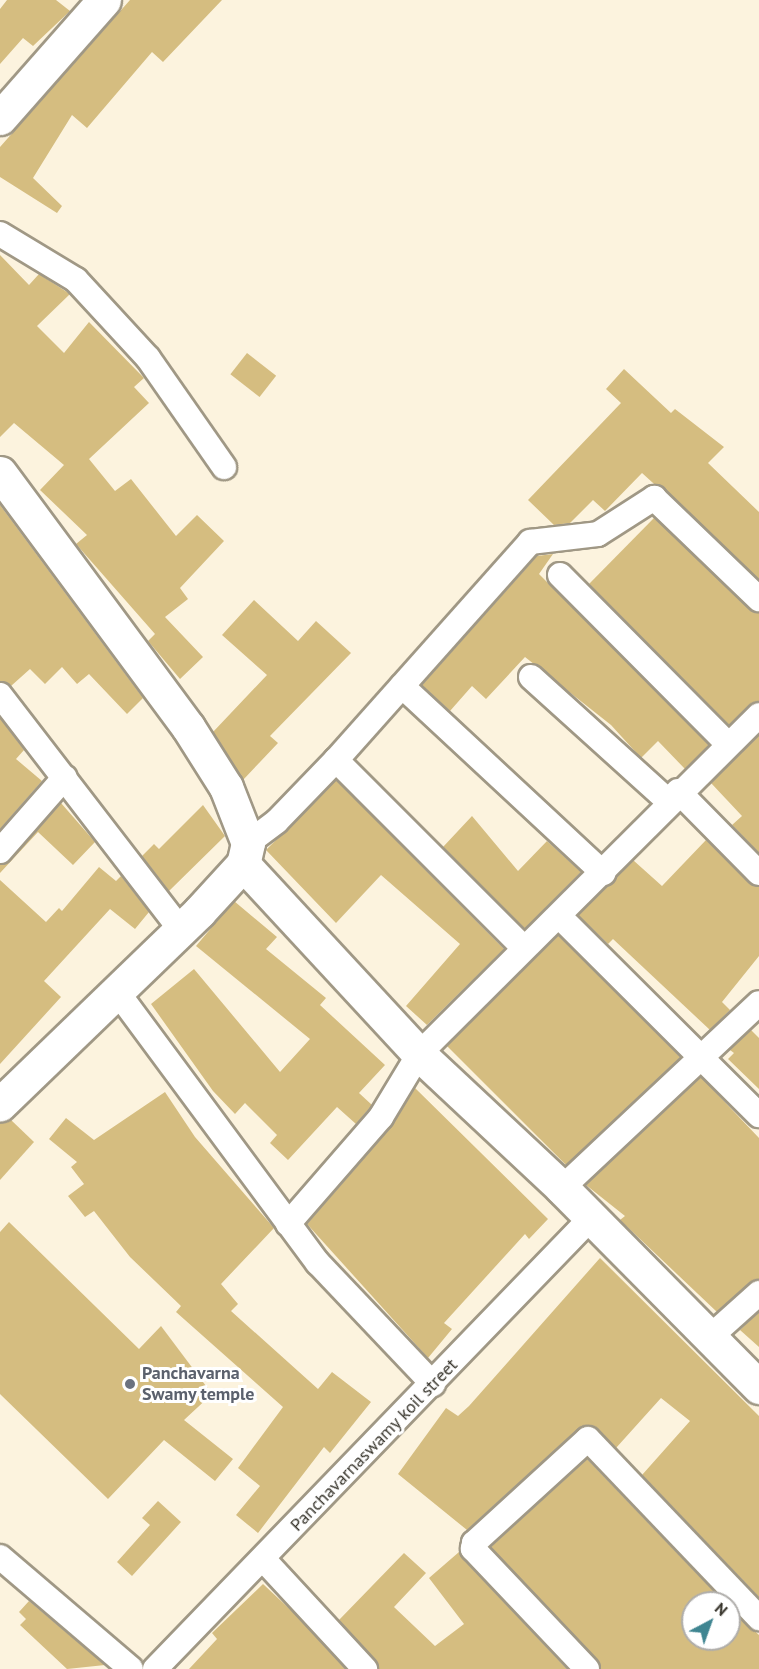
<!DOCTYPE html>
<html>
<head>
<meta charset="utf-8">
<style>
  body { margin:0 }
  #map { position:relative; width:759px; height:1669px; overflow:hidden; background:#fcf3de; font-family:"PT Sans",sans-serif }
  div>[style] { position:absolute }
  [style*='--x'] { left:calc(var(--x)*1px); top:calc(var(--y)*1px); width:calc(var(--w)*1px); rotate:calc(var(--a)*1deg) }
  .building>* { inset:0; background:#d5bd80; transform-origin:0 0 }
  .roads { filter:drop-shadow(2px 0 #a09885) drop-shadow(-2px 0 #a09885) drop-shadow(0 2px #a09885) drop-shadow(0 -2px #a09885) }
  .street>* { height:24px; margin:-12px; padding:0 12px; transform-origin:12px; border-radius:12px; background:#fff }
  .secondary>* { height:33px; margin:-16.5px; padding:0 16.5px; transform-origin:16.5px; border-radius:16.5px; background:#fff }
  .dots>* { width:16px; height:16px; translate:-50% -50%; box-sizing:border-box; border:3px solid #fff; border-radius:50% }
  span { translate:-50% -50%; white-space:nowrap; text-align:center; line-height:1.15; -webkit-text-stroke:6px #fff; paint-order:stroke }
  .worship-label { font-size:18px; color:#5b616d; font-weight:700 }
  .left { translate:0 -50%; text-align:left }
  .street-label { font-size:18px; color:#36332a }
  .north { position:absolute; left:681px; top:1591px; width:60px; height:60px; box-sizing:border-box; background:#fff; border:2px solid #afadaa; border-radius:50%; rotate:41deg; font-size:16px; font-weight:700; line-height:24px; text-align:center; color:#36332a }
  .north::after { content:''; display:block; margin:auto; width:21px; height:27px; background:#3f8591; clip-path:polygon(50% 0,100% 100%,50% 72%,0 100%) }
</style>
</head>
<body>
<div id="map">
  <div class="building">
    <i style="clip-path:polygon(7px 0,56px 0,70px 11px,33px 46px,23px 38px,0 64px,0 9px)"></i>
    <i style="clip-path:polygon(130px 0,222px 0,163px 62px,152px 52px,87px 128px,72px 115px,33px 178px,62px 206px,57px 213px,0 177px,0 147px)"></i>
    <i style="clip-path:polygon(0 255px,29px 285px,39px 274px,70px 294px,37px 326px,64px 353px,89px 322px,144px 378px,134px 387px,149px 403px,89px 459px,115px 491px,131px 479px,176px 536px,197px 515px,224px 541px,180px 588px,188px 599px,165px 617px,203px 657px,180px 679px,148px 641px,155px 634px,76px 544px,87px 535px,40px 490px,64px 465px,14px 423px,0 437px)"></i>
    <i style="left:247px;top:353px;width:37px;height:27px;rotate:38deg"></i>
    <i style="clip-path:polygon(624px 369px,671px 413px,675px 409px,724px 447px,708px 463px,759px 512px,759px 579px,642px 473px,605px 511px,593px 500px,570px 523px,554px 525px,528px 500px,621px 403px,606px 389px)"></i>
    <i style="clip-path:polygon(0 505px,143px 698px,127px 714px,89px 674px,77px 684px,62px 667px,45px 684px,30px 669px,11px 686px,0 681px)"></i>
    <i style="clip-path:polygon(654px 518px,759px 613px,759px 701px,729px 725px,589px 584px)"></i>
    <i style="clip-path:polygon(553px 554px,539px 574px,709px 745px,685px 769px,658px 741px,641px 758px,611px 725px,525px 657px,486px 699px,472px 686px,450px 711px,422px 685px,537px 556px)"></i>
    <i style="clip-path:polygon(254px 600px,298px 641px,316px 621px,351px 653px,270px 736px,278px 743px,243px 780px,213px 732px,267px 675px,222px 635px)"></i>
    <i style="clip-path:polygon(0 718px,24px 750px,16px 759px,42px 781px,0 829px)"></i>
    <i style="clip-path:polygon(759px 735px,759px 853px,732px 825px,742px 816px,711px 783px)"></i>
    <i style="clip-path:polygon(336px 780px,504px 949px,427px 1025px,406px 1006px,460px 944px,381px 875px,336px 923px,266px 850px)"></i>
    <i style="clip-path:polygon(61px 803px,95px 842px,73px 865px,38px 832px,0 873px,0 865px,11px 860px)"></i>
    <i style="clip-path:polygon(203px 805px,225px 836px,169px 891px,142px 856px,154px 844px,159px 849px)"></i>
    <i style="clip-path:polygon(472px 816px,518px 871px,547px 841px,581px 872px,525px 929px,443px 847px)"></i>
    <i style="clip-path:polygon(706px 840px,759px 887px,759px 956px,722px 1002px,730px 1010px,710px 1030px,613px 939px,608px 944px,578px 915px,633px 860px,662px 886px)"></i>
    <i style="clip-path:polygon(99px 867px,116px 881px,121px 876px,149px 912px,135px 929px,110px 909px,44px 981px,61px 997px,0 1064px,0 880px,46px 922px,59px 908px,62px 911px)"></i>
    <i style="clip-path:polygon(234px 901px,277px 937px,266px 949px,326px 998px,320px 1005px,385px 1065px,359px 1093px,372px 1105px,356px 1124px,337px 1107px,288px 1160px,270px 1143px,277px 1135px,245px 1103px,235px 1114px,213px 1091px,151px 1004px,194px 969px,280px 1072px,310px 1039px,196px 946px)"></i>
    <i style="left:558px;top:935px;width:173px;height:157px;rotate:45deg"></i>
    <i style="clip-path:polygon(751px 1030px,759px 1038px,759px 1089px,728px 1059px,734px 1053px,730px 1050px)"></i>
    <i style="clip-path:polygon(701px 1077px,759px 1138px,759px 1279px,717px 1312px,620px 1220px,625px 1216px,586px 1185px)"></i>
    <i style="clip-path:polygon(415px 1088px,548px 1219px,529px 1239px,525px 1234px,444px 1323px,452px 1329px,428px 1358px,307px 1224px,392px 1126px)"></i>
    <i style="clip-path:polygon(165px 1092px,195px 1137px,274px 1228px,221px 1284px,238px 1304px,231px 1311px,318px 1389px,332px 1372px,371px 1402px,330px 1453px,324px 1447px,258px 1533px,236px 1515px,260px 1486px,238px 1468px,283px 1407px,176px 1312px,181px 1306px,130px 1257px,94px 1211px,85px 1217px,68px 1196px,84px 1184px,71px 1167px,77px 1162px,49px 1139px,66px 1118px,94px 1140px)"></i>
    <i style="clip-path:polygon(10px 1119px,34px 1142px,0 1180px,0 1122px)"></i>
    <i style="clip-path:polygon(9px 1222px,139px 1349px,161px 1326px,212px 1394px,184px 1420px,233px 1459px,215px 1481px,164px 1440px,108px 1499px,0 1394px,0 1232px)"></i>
    <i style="clip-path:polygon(600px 1258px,759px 1416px,759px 1597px,642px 1475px,690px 1421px,661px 1398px,616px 1448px,593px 1426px,579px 1428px,467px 1530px,398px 1474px,446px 1408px,458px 1416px,469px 1406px)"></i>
    <i style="clip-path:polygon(759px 1312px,759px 1347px,740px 1330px)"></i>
    <i style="clip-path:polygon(587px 1459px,725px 1603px,693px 1603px,693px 1639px,729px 1639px,729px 1607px,759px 1635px,759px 1669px,601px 1669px,491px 1547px)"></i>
    <i style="clip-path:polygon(158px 1501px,181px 1522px,132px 1576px,117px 1562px,150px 1525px,142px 1518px)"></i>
    <i style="clip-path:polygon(459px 1552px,463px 1559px,567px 1669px,379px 1669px,339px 1620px,404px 1553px,426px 1573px,394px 1607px,435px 1646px,464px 1624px,429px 1578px)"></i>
    <i style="clip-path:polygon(263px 1584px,295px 1614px,346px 1669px,189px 1669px,217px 1639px,212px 1633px)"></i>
    <i style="clip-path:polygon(29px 1601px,105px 1665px,67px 1669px,20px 1625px,26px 1619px,19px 1612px)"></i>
  </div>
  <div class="roads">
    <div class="street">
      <i style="--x:0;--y:234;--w:89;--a:31.2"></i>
      <i style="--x:76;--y:280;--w:106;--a:47.3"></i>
      <i style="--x:148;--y:358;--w:133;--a:55.1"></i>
      <i style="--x:560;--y:575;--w:238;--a:45.2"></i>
      <i style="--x:531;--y:677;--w:185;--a:42.1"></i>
      <i style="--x:402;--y:686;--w:275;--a:42.9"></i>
      <i style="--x:0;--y:695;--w:297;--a:52.4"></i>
      <i style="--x:336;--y:760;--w:264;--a:45"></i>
      <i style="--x:678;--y:791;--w:115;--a:45.4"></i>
      <i style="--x:248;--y:843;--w:36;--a:-37"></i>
      <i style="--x:277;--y:821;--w:85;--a:-46"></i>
      <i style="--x:336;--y:760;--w:292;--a:-48.3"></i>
      <i style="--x:530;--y:542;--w:68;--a:-6.7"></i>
      <i style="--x:598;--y:534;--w:67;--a:-32.7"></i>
      <i style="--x:654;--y:498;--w:146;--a:43.9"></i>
      <i style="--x:0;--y:851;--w:98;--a:-48.7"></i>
      <i style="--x:560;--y:917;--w:281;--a:44.9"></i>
      <i style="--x:118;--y:993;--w:336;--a:53.5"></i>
      <i style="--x:318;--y:1263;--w:167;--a:46.5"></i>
      <i style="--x:562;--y:1188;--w:270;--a:-43.2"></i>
      <i style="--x:288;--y:1224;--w:142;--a:-49"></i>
      <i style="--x:381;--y:1117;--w:74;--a:-58.9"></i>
      <i style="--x:419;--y:1054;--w:480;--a:-44.9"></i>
      <i style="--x:710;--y:1337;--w:66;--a:-41.9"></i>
      <i style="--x:0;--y:1557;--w:172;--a:40.5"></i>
      <i style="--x:264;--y:1560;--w:149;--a:47.2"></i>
      <i style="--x:155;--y:1669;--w:627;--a:-45.97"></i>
      <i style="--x:587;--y:1669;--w:166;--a:-133.5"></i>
      <i style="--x:473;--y:1549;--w:6;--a:-81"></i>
      <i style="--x:474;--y:1543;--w:154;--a:-42.4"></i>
      <i style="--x:588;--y:1439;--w:248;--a:46.3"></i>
    </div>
    <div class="secondary">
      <i style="--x:0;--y:118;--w:157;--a:-48.6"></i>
      <i style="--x:0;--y:473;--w:316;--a:53.5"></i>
      <i style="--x:188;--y:727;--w:71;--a:57.7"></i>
      <i style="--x:226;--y:787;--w:60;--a:68.6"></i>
      <i style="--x:248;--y:843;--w:22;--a:103"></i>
      <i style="--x:243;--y:864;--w:65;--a:132.5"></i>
      <i style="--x:199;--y:912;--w:277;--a:136"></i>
      <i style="--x:243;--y:864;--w:259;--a:47.2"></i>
      <i style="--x:419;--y:1054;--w:196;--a:43.1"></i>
      <i style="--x:562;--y:1188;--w:280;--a:45.3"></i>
    </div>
  </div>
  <div class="dots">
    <i style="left:130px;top:1384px;background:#6b7280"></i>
  </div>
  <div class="worship-label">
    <span class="left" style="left:142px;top:1384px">Panchavarna<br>Swamy temple</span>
  </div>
  <div class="street-label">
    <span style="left:374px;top:1445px;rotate:-46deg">Panchavarnaswamy koil street</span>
  </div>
  <div class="north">N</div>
</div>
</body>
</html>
